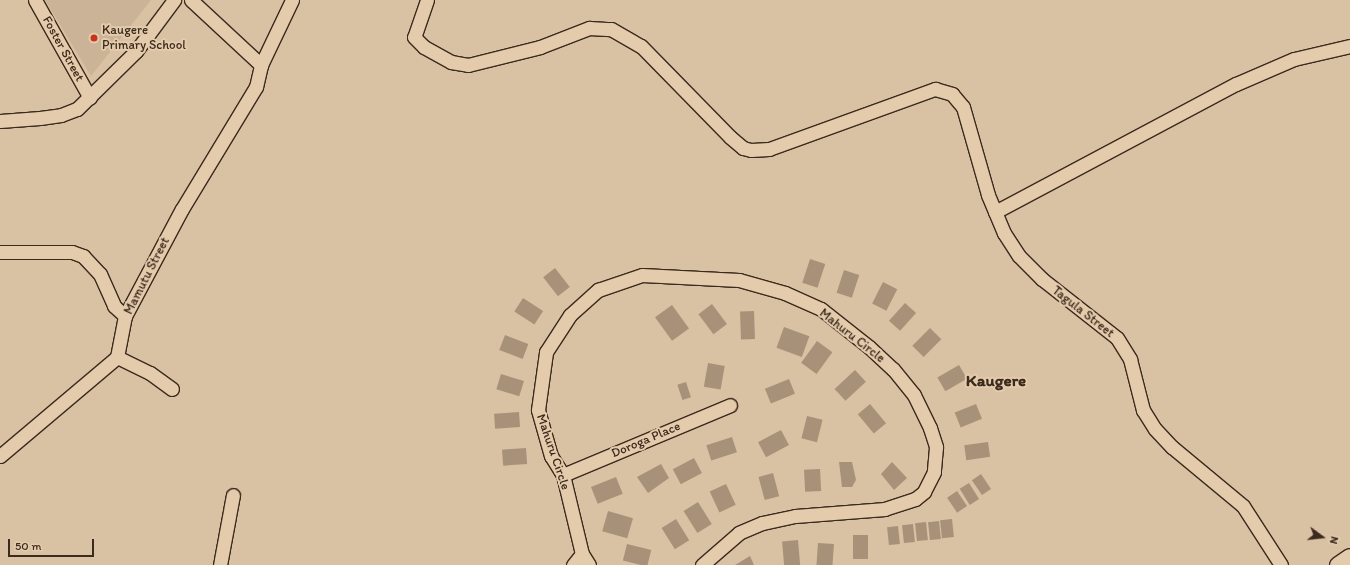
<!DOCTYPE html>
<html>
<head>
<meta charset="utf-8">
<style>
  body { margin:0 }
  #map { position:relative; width:1350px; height:565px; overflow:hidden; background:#d9c1a3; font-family:Itim,sans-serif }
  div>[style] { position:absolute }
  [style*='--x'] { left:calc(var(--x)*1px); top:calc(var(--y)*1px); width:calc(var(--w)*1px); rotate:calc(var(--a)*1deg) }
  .built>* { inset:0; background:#cab396 }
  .building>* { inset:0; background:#a79279; transform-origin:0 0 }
  .roads { filter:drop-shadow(1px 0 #3b2a1e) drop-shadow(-1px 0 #3b2a1e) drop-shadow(0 1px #3b2a1e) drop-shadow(0 -1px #3b2a1e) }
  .minor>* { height:13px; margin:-6.5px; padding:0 6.5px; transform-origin:6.5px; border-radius:6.5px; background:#e3cbab }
  .major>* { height:17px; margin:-8.5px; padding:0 8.5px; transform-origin:8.5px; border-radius:8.5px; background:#e3cbab }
  .dots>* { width:11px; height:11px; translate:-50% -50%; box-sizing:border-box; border:2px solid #e3cbab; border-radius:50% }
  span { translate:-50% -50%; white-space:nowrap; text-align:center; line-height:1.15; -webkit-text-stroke:4px #e3cbab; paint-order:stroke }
  .poi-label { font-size:13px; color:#3b2a1e }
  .left { translate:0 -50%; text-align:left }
  .street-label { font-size:13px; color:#3b2a1e }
  .district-label { font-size:17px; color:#3b2a1e; font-weight:700 }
  .north { position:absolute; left:1302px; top:517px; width:40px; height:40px; -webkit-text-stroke:3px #e3cbab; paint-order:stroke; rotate:105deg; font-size:11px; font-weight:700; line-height:16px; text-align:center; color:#3b2a1e }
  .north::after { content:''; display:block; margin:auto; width:14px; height:18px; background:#3b2a1e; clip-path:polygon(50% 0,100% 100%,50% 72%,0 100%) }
  .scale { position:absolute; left:8px; top:539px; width:86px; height:18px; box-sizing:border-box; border:2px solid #3b2a1e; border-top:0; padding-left:5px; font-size:12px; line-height:14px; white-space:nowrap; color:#3b2a1e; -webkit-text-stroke:3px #e3cbab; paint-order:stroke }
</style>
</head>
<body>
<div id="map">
  <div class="built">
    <i style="clip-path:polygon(45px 0,151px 0,91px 76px)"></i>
  </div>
  <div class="building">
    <i style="left:810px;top:259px;width:16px;height:25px;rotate:18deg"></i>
    <i style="left:555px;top:268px;width:24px;height:15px;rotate:52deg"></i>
    <i style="left:844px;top:270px;width:16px;height:24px;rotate:18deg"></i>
    <i style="left:883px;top:282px;width:16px;height:24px;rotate:27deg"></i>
    <i style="left:523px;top:298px;width:24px;height:16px;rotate:33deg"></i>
    <i style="left:905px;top:303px;width:15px;height:24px;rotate:42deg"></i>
    <i style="left:712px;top:304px;width:25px;height:17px;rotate:53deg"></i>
    <i style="left:672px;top:305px;width:29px;height:21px;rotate:54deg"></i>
    <i style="left:754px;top:311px;width:28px;height:14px;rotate:88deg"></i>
    <i style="left:784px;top:327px;width:27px;height:22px;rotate:20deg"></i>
    <i style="left:930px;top:328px;width:16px;height:25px;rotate:45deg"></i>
    <i style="left:505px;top:335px;width:25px;height:16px;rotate:21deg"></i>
    <i style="left:817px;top:341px;width:19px;height:27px;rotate:36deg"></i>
    <i style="left:708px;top:363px;width:17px;height:24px;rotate:10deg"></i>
    <i style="left:959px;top:365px;width:16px;height:25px;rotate:60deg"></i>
    <i style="left:855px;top:370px;width:16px;height:28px;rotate:47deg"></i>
    <i style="left:501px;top:374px;width:24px;height:16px;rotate:17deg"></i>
    <i style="left:789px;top:379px;width:16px;height:26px;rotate:68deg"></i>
    <i style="left:686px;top:382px;width:16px;height:9px;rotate:72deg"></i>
    <i style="left:870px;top:404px;width:25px;height:16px;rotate:50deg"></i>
    <i style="left:976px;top:404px;width:16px;height:23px;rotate:68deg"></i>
    <i style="left:519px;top:412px;width:15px;height:25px;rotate:86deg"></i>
    <i style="left:807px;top:416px;width:16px;height:23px;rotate:14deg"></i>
    <i style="left:781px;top:430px;width:17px;height:26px;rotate:62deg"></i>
    <i style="left:732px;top:437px;width:16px;height:27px;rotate:72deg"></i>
    <i style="left:988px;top:442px;width:15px;height:24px;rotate:82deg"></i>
    <i style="left:526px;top:448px;width:16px;height:24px;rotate:86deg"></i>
    <i style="left:694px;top:458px;width:17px;height:24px;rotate:62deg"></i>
    <i style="clip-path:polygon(839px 462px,852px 462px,856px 480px,852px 487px,842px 487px)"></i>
    <i style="clip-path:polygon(892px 462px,907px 478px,894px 490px,881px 474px)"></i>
    <i style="clip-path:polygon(661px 464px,669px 478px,648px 493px,637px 477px)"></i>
    <i style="left:820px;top:469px;width:22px;height:16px;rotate:87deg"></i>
    <i style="left:773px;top:473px;width:24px;height:15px;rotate:75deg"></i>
    <i style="left:981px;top:474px;width:18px;height:11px;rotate:56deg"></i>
    <i style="left:616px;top:477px;width:18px;height:27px;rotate:68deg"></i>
    <i style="left:969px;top:483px;width:19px;height:11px;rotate:58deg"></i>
    <i style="left:726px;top:484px;width:23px;height:18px;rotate:65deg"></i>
    <i style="left:957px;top:491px;width:18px;height:12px;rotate:56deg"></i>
    <i style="left:698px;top:502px;width:26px;height:17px;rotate:58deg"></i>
    <i style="left:608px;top:511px;width:26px;height:21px;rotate:16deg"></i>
    <i style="left:676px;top:519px;width:25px;height:17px;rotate:58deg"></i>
    <i style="left:952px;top:519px;width:18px;height:12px;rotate:84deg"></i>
    <i style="left:939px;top:521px;width:18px;height:11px;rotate:84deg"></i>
    <i style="left:926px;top:522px;width:18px;height:11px;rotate:84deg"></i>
    <i style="left:913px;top:524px;width:18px;height:11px;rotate:84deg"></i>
    <i style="left:898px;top:526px;width:18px;height:11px;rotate:84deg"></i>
    <i style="left:853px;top:535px;width:15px;height:24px"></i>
    <i style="left:798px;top:540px;width:25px;height:16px;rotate:85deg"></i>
    <i style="left:818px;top:543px;width:16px;height:22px;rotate:4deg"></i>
    <i style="left:627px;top:544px;width:25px;height:17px;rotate:14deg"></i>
    <i style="clip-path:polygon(750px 556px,754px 565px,735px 565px)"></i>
  </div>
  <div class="roads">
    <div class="minor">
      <i style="--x:35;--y:0;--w:112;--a:60.7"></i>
      <i style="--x:191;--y:0;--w:96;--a:42.9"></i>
      <i style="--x:261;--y:65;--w:72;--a:-64.5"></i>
      <i style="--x:427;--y:0;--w:39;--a:109"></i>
      <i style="--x:414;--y:37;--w:14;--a:45"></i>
      <i style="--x:424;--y:47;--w:31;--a:29"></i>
      <i style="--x:451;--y:62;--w:17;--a:10"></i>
      <i style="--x:468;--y:65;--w:74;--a:-14"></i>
      <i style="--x:540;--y:47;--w:53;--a:-21.2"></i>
      <i style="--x:589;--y:28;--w:22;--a:3"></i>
      <i style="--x:611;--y:29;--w:34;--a:30"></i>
      <i style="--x:641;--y:46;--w:127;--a:45.6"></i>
      <i style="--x:730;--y:137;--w:17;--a:40"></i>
      <i style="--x:743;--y:148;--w:8;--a:14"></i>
      <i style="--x:751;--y:150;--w:18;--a:-3"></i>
      <i style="--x:769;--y:149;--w:177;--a:-19.9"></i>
      <i style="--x:935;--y:89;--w:18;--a:16"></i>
      <i style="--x:952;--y:94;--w:17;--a:50"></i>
      <i style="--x:963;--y:107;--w:91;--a:74.1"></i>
      <i style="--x:988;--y:195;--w:41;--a:67.2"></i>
      <i style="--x:1004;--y:233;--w:27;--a:57"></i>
      <i style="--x:1019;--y:256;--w:33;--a:45"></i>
      <i style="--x:1042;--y:279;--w:95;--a:38.2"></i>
      <i style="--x:1117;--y:338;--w:25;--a:58"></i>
      <i style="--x:1130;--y:359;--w:53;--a:75.7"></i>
      <i style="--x:1143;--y:410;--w:22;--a:58"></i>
      <i style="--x:1155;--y:429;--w:25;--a:47"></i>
      <i style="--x:1172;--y:447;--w:92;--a:39.7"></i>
      <i style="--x:1243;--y:506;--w:70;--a:57.2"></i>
      <i style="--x:0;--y:121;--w:40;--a:-4.3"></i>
      <i style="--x:40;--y:118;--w:21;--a:-8"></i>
      <i style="--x:61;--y:115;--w:17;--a:-21"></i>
      <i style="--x:77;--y:109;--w:83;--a:-44.5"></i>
      <i style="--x:136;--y:51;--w:64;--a:-53.3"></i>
      <i style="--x:995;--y:212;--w:273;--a:-28"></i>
      <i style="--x:1236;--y:84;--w:63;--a:-23.3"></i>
      <i style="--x:1294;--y:59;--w:57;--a:-13.1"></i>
      <i style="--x:0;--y:252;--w:72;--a:0"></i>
      <i style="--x:72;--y:252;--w:12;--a:20"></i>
      <i style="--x:83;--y:256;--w:25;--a:47"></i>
      <i style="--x:100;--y:274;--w:35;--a:66"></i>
      <i style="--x:114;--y:306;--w:15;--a:42"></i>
      <i style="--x:117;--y:357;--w:37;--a:26"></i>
      <i style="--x:150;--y:373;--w:27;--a:36"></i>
      <i style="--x:0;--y:456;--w:153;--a:-40.2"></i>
      <i style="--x:117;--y:357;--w:42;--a:-79"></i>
      <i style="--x:125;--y:316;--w:121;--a:-62"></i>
      <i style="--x:182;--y:209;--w:143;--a:-58.8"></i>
      <i style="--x:256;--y:87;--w:23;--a:-77"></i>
      <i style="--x:563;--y:475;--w:181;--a:-22.7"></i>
      <i style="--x:220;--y:565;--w:71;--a:-79.5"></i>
      <i style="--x:573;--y:565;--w:14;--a:-51"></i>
      <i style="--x:589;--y:565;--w:13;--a:-122"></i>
      <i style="--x:582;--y:554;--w:81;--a:-103.5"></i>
      <i style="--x:563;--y:475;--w:22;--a:-122"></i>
      <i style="--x:551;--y:456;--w:48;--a:-105.8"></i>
      <i style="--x:538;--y:410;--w:59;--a:-82.1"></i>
      <i style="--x:546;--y:352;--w:44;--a:-57"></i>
      <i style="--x:570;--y:315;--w:38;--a:-42"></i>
      <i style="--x:598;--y:290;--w:46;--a:-18.8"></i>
      <i style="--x:642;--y:275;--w:97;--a:3"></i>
      <i style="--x:739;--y:280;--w:48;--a:15.8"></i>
      <i style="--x:785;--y:293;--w:39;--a:24"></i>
      <i style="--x:821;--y:309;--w:61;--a:38.4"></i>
      <i style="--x:869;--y:347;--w:33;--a:43"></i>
      <i style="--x:893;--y:369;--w:33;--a:51"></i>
      <i style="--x:914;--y:395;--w:37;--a:64"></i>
      <i style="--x:930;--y:428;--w:20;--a:72"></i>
      <i style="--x:936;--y:447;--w:25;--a:95"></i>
      <i style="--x:934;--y:472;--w:22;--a:117"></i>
      <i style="--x:924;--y:492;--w:11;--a:142"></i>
      <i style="--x:915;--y:499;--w:32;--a:162"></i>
      <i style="--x:885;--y:509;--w:90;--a:175.6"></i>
      <i style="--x:795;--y:516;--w:34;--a:168"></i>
      <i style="--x:762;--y:523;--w:25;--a:157"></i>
      <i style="--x:739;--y:533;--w:49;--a:139.1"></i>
    </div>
    <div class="major">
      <i style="--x:1338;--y:565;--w:14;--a:-34"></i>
    </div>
  </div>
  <div class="dots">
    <i style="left:94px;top:38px;background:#c8321e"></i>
  </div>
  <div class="poi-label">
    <span class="left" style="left:102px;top:38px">Kaugere<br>Primary School</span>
  </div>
  <div class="street-label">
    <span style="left:63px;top:49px;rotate:61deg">Foster Street</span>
    <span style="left:147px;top:276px;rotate:-63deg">Mamutu Street</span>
    <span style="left:1083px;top:312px;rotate:38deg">Tagula Street</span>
    <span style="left:852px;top:336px;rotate:38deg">Mahuru Circle</span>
    <span style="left:646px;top:440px;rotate:-23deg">Doroga Place</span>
    <span style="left:553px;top:452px;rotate:71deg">Mahuru Circle</span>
  </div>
  <div class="district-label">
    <span style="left:996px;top:381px">Kaugere</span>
  </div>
  <div class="north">N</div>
  <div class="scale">50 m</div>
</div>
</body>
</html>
